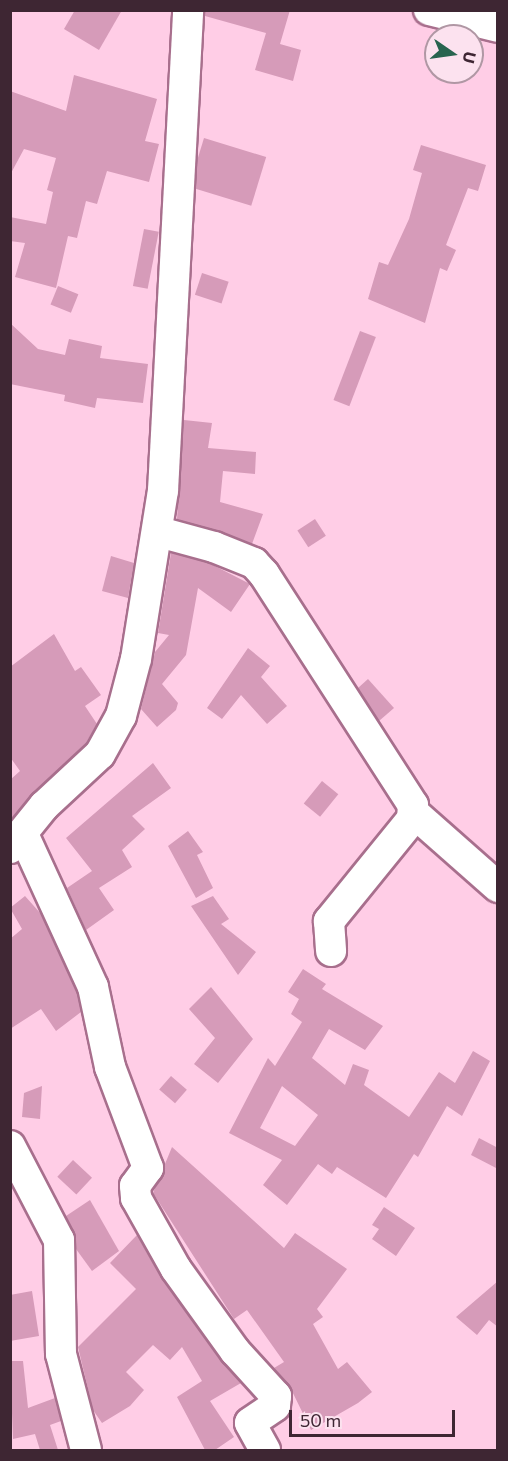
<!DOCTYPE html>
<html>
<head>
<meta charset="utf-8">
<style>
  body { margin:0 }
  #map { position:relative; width:508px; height:1461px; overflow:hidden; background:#ffcde6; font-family:Commissioner,sans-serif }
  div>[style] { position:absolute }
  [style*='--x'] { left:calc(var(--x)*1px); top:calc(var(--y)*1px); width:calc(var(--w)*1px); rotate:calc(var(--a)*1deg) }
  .building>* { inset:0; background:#d69bb9; transform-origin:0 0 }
  .roads { filter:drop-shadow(2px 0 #a86f8d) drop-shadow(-2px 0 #a86f8d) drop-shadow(0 2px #a86f8d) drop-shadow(0 -2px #a86f8d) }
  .minor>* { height:30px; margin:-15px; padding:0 15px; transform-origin:15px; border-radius:15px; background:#fff }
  span { translate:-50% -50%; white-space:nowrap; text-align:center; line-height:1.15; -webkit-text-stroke:5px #fce2ef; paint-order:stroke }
  .frame { position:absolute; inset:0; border:12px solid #3e2633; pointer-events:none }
  .north { position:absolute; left:424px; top:24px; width:60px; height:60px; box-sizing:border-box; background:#fce2ef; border:2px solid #b097a4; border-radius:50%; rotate:103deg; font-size:16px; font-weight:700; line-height:24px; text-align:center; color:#3e2633 }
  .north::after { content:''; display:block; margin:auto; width:21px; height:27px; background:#28644f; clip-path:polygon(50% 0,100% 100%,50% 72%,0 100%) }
  .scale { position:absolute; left:289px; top:1410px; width:166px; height:27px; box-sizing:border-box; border:3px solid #3e2633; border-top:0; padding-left:8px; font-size:18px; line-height:21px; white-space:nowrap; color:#3e2633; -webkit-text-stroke:4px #fce2ef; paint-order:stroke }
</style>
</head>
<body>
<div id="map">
  <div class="building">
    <i style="clip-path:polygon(75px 10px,122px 10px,99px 50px,64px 29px)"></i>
    <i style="clip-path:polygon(205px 10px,290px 10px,280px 44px,301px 50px,293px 81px,255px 70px,266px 33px,205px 16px)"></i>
    <i style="clip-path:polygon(74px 75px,157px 99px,145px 141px,159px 144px,149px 182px,107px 171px,97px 204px,86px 201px,77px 238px,68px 236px,56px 288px,15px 277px,25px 243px,10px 241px,10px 217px,46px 224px,53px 192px,47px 190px,56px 158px,24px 149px,10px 175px,10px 91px,66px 111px)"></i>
    <i style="left:204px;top:138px;width:65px;height:51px;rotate:17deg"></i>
    <i style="clip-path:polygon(421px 145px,486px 165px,478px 191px,468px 188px,446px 245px,456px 250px,447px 271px,440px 268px,425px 323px,368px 299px,379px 262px,388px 265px,409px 219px,422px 173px,413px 170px)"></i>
    <i style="left:144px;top:229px;width:15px;height:58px;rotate:11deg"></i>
    <i style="left:202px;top:273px;width:28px;height:23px;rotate:18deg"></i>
    <i style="left:58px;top:286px;width:22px;height:20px;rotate:22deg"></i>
    <i style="clip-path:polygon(10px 323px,38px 349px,65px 355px,69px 339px,102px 346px,100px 358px,148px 364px,143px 403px,97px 398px,95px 408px,64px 401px,65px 395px,10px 384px)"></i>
    <i style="left:360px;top:331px;width:17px;height:74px;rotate:21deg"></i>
    <i style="clip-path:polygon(184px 420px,212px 423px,208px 448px,256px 452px,255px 474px,223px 471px,220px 502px,263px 514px,252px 544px,177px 519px)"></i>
    <i style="left:315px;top:519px;width:20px;height:21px;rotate:57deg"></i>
    <i style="clip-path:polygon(171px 553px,209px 563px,250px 584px,231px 612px,198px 588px,186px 655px,162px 684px,178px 703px,176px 710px,157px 727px,141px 709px,155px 652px,169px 635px,158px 633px)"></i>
    <i style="clip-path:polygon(111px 556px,134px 563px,128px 598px,102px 591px)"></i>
    <i style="clip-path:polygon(54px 634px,75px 671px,81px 667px,101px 695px,85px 706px,97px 724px,86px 743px,10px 820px,10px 780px,20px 771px,10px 757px,10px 667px)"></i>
    <i style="clip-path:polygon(248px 648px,270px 666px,261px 677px,287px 706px,267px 724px,241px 695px,222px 719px,207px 708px)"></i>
    <i style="clip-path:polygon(368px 679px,394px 708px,379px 721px,358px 688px)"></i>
    <i style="clip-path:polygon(153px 763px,171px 788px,132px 816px,145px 829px,122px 850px,132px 867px,99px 888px,114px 910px,86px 930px,67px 888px,92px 871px,66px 838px)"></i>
    <i style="left:322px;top:781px;width:21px;height:29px;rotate:39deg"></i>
    <i style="clip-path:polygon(188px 831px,203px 852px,197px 855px,213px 888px,196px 898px,168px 846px)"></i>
    <i style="clip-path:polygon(25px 896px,41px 914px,77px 992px,81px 1012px,56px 1031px,41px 1009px,10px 1029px,10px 939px,22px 929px,10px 908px)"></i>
    <i style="clip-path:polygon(213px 896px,229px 919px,221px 924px,256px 952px,238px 975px,191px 906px)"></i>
    <i style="clip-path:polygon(evenodd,303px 969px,326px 984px,322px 989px,383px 1026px,365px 1050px,329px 1029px,312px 1058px,345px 1085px,353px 1064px,369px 1070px,364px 1085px,409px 1117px,439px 1072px,455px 1083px,473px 1051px,490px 1061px,462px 1116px,447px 1106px,418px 1157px,414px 1154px,386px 1198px,337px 1167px,332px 1174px,318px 1164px,287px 1205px,263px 1185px,282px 1160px,229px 1133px,268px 1058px,275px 1066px,302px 1022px,291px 1014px,299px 999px,288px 992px,303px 969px,282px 1086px,318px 1115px,295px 1146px,260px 1128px,282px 1086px)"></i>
    <i style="clip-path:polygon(211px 987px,253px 1039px,218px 1083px,194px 1064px,215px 1038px,189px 1009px)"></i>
    <i style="left:171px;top:1076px;width:21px;height:18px;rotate:41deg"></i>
    <i style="clip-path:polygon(42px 1086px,40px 1119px,22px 1117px,24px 1093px)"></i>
    <i style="clip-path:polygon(479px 1138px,498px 1148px,498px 1169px,471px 1155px)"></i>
    <i style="clip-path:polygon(172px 1147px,284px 1248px,295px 1233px,347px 1269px,317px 1309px,323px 1317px,313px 1324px,338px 1369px,347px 1362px,372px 1392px,358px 1403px,311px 1430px,289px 1385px,274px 1368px,284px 1362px,247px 1310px,234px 1319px,153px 1193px)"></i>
    <i style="left:73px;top:1160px;width:26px;height:23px;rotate:43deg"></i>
    <i style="clip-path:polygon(90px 1200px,119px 1251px,92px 1271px,76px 1249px,66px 1216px)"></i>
    <i style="clip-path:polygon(384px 1207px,415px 1228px,396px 1256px,372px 1239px,379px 1229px,372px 1225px)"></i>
    <i style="clip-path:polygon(137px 1235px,162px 1279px,241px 1383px,210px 1401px,234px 1437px,215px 1450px,205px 1450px,177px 1397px,202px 1381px,182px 1347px,170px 1360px,153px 1345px,126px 1372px,144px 1390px,130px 1406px,102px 1423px,93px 1410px,78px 1347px,136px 1289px,110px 1263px)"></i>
    <i style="clip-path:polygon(498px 1281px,498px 1327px,489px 1320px,477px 1335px,456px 1317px)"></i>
    <i style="clip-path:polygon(32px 1291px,39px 1336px,10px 1341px,10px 1295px)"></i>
    <i style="clip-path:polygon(10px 1361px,23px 1361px,28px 1408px,55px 1398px,61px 1421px,50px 1425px,58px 1450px,40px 1450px,35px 1434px,13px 1439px)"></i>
  </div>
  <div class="roads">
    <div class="minor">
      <i style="--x:429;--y:10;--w:71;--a:13.8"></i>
      <i style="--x:159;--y:532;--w:57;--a:15.3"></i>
      <i style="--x:214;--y:547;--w:43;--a:21.8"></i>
      <i style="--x:254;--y:563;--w:15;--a:48"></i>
      <i style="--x:264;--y:574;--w:275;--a:57.2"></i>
      <i style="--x:413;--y:805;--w:14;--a:94"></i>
      <i style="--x:412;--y:819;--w:132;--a:129.1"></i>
      <i style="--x:329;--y:921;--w:30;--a:86"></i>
      <i style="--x:414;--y:813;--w:112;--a:41.4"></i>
      <i style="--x:23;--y:834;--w:168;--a:65.4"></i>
      <i style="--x:93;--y:987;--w:82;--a:78"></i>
      <i style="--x:110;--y:1067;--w:108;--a:69.4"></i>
      <i style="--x:148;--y:1168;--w:22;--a:126"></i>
      <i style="--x:135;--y:1186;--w:12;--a:85"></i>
      <i style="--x:136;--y:1198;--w:81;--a:60.6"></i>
      <i style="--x:176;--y:1269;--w:101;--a:54.3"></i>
      <i style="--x:235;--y:1351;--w:61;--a:47.7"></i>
      <i style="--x:276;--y:1396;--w:10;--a:96"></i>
      <i style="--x:275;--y:1406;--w:30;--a:146"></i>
      <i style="--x:250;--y:1423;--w:31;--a:61"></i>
      <i style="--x:10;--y:848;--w:54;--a:-51"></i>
      <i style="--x:44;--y:806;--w:76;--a:-42.9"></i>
      <i style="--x:100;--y:754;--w:43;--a:-61.1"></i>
      <i style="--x:121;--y:716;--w:59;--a:-75.3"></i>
      <i style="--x:136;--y:659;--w:170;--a:-80.9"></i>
      <i style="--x:163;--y:491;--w:482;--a:-87"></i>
      <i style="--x:10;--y:1146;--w:106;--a:62.5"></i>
      <i style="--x:59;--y:1240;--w:114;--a:89"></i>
      <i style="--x:61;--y:1354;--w:99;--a:75.4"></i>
    </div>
  </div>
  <div class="frame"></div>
  <div class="north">U</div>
  <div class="scale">50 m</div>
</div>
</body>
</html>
